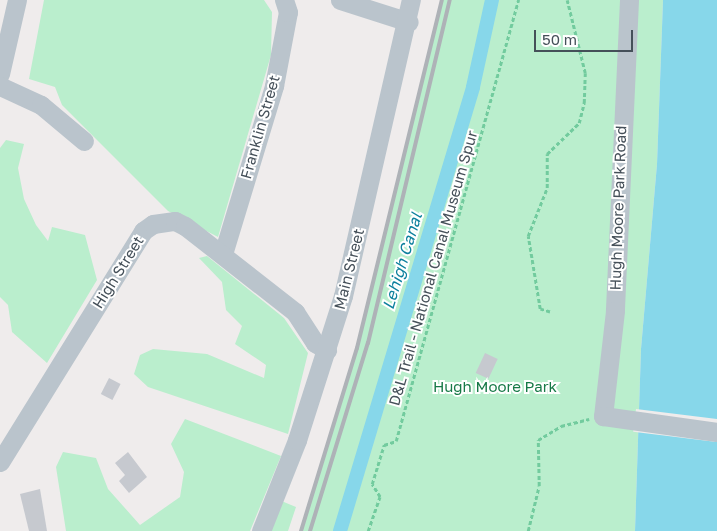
<!DOCTYPE html>
<html>
<head>
<meta charset="utf-8">
<style>
  body { margin:0 }
  #map { position:relative; width:717px; height:531px; overflow:hidden; background:#efecec; font-family:"Golos Text",sans-serif }
  div>[style] { position:absolute }
  [style*='--x'] { left:calc(var(--x)*1px); top:calc(var(--y)*1px); width:calc(var(--w)*1px); rotate:calc(var(--a)*1deg) }
  .green>* { inset:0; background:#baeecd }
  .water>* { inset:0; background:#87d7ea }
  .pier>* { inset:0; background:#efecec; transform-origin:0 0 }
  .canal>* { height:14px; margin:-7px; padding:0 7px; transform-origin:7px; border-radius:7px; background:#87d7ea }
  .building>* { inset:0; background:#c6c9cf; transform-origin:0 0 }
  .path>* { height:2.5px; margin-top:-1.25px; transform-origin:0; background:repeating-linear-gradient(90deg,#72cb9e 0 4px,transparent 0 6.5px) }
  .minor>* { height:19px; margin:-9.5px; padding:0 9.5px; transform-origin:9.5px; border-radius:9.5px; background:#bac4cc }
  .rail>* { height:4px; margin:-2px; padding:0 2px; transform-origin:2px; border-radius:2px; background:#aeb2b7 }
  span { translate:-50% -50%; white-space:nowrap; text-align:center; line-height:1.15; -webkit-text-stroke:4px #fff; paint-order:stroke }
  .street-label { font-size:15px; color:#455059 }
  .park-label { font-size:15px; color:#177947 }
  .water-label { font-size:16px; color:#0d809d; font-style:italic }
  .scale { position:absolute; left:534px; top:30px; width:99px; height:22px; box-sizing:border-box; border:2px solid #455059; border-top:0; padding-left:6px; font-size:15px; line-height:18px; white-space:nowrap; color:#455059; -webkit-text-stroke:4px #fff; paint-order:stroke }
</style>
</head>
<body>
<div id="map">
  <div class="green">
    <i style="clip-path:polygon(44px 0,264px 0,272px 12px,271px 55px,218px 237px,168px 211px,62px 105px,55px 87px,29px 79px)"></i>
    <i style="clip-path:polygon(442px 0,663px 0,657px 164px,641px 349px,635px 531px,301px 531px,357px 348px)"></i>
    <i style="clip-path:polygon(6px 140px,24px 144px,18px 168px,24px 199px,36px 225px,48px 241px,52px 227px,85px 235px,97px 280px,47px 363px,12px 332px,8px 305px,0 297px,0 148px)"></i>
    <i style="clip-path:polygon(207px 256px,284px 318px,308px 353px,288px 434px,148px 387px,134px 374px,140px 355px,153px 349px,207px 354px,264px 378px,266px 365px,235px 344px,242px 326px,226px 310px,222px 282px,199px 258px)"></i>
    <i style="clip-path:polygon(185px 419px,281px 456px,250px 531px,66px 531px,56px 467px,63px 452px,96px 458px,108px 489px,140px 525px,180px 497px,184px 472px,171px 444px)"></i>
    <i style="clip-path:polygon(279px 500px,296px 507px,288px 531px,268px 531px)"></i>
  </div>
  <div class="water">
    <i style="clip-path:polygon(663px 0,717px 0,717px 531px,635px 531px,641px 349px,657px 164px)"></i>
  </div>
  <div class="pier">
    <i style="left:636px;top:409px;width:82px;height:23px;rotate:7deg"></i>
  </div>
  <div class="canal">
    <i style="--x:340;--y:531;--w:463;--a:-73.3"></i>
    <i style="--x:473;--y:87;--w:89;--a:-77.7"></i>
  </div>
  <div class="building">
    <i style="left:485px;top:353px;width:14px;height:22px;rotate:25deg"></i>
    <i style="left:109px;top:378px;width:13px;height:18px;rotate:27deg"></i>
    <i style="clip-path:polygon(128px 452px,147px 477px,129px 493px,119px 481px,125px 475px,115px 463px)"></i>
    <i style="clip-path:polygon(40px 489px,47px 531px,29px 531px,20px 494px)"></i>
  </div>
  <div class="path">
    <i style="--x:550;--y:312;--w:10;--a:-163"></i>
    <i style="--x:540;--y:309;--w:74;--a:-99.3"></i>
    <i style="--x:528;--y:236;--w:52;--a:-68.4"></i>
    <i style="--x:547;--y:188;--w:34;--a:-90"></i>
    <i style="--x:547;--y:154;--w:45;--a:-44.1"></i>
    <i style="--x:579;--y:123;--w:21;--a:-76"></i>
    <i style="--x:584;--y:103;--w:30;--a:-88"></i>
    <i style="--x:585;--y:73;--w:75;--a:-103.9"></i>
    <i style="--x:368;--y:531;--w:36;--a:-71"></i>
    <i style="--x:380;--y:497;--w:15;--a:-122"></i>
    <i style="--x:372;--y:484;--w:41;--a:-72.9"></i>
    <i style="--x:384;--y:445;--w:13;--a:-18"></i>
    <i style="--x:396;--y:441;--w:458;--a:-74.5"></i>
    <i style="--x:528;--y:531;--w:46;--a:-76.3"></i>
    <i style="--x:539;--y:486;--w:46;--a:-91.2"></i>
    <i style="--x:538;--y:440;--w:27;--a:-31"></i>
    <i style="--x:561;--y:426;--w:29;--a:-14"></i>
  </div>
  <div class="minor">
    <i style="--x:340;--y:0;--w:72;--a:17.7"></i>
    <i style="--x:629;--y:0;--w:311;--a:92.6"></i>
    <i style="--x:615;--y:311;--w:106;--a:96.5"></i>
    <i style="--x:603;--y:416;--w:115;--a:8"></i>
    <i style="--x:0;--y:74;--w:76;--a:-77.1"></i>
    <i style="--x:0;--y:86;--w:45;--a:24.9"></i>
    <i style="--x:41;--y:105;--w:56;--a:39.9"></i>
    <i style="--x:223;--y:254;--w:176;--a:-73.1"></i>
    <i style="--x:274;--y:86;--w:75;--a:-79.3"></i>
    <i style="--x:288;--y:12;--w:13;--a:-108"></i>
    <i style="--x:0;--y:462;--w:272;--a:-58.2"></i>
    <i style="--x:143;--y:231;--w:12;--a:-35"></i>
    <i style="--x:153;--y:224;--w:22;--a:-8"></i>
    <i style="--x:175;--y:221;--w:11;--a:27"></i>
    <i style="--x:185;--y:226;--w:140;--a:38"></i>
    <i style="--x:295;--y:312;--w:37;--a:57"></i>
    <i style="--x:315;--y:343;--w:14;--a:30"></i>
    <i style="--x:261;--y:531;--w:98;--a:-68.4"></i>
    <i style="--x:297;--y:440;--w:151;--a:-72.3"></i>
    <i style="--x:343;--y:296;--w:304;--a:-77.1"></i>
  </div>
  <div class="rail">
    <i style="--x:301;--y:531;--w:191;--a:-73"></i>
    <i style="--x:357;--y:348;--w:358;--a:-76.3"></i>
    <i style="--x:310;--y:531;--w:197;--a:-72.9"></i>
    <i style="--x:368;--y:343;--w:353;--a:-76.6"></i>
  </div>
  <div class="street-label">
    <span style="left:260px;top:127px;rotate:-74deg">Franklin Street</span>
    <span style="left:618px;top:208px;rotate:-88deg">Hugh Moore Park Road</span>
    <span style="left:433px;top:268px;rotate:-74deg">D&amp;L Trail - National Canal Museum Spur</span>
    <span style="left:349px;top:269px;rotate:-76deg">Main Street</span>
    <span style="left:118px;top:272px;rotate:-58deg">High Street</span>
  </div>
  <div class="park-label">
    <span style="left:495px;top:387px">Hugh Moore Park</span>
  </div>
  <div class="water-label">
    <span style="left:402px;top:261px;rotate:-73deg">Lehigh Canal</span>
  </div>
  <div class="scale">50 m</div>
</div>
</body>
</html>
